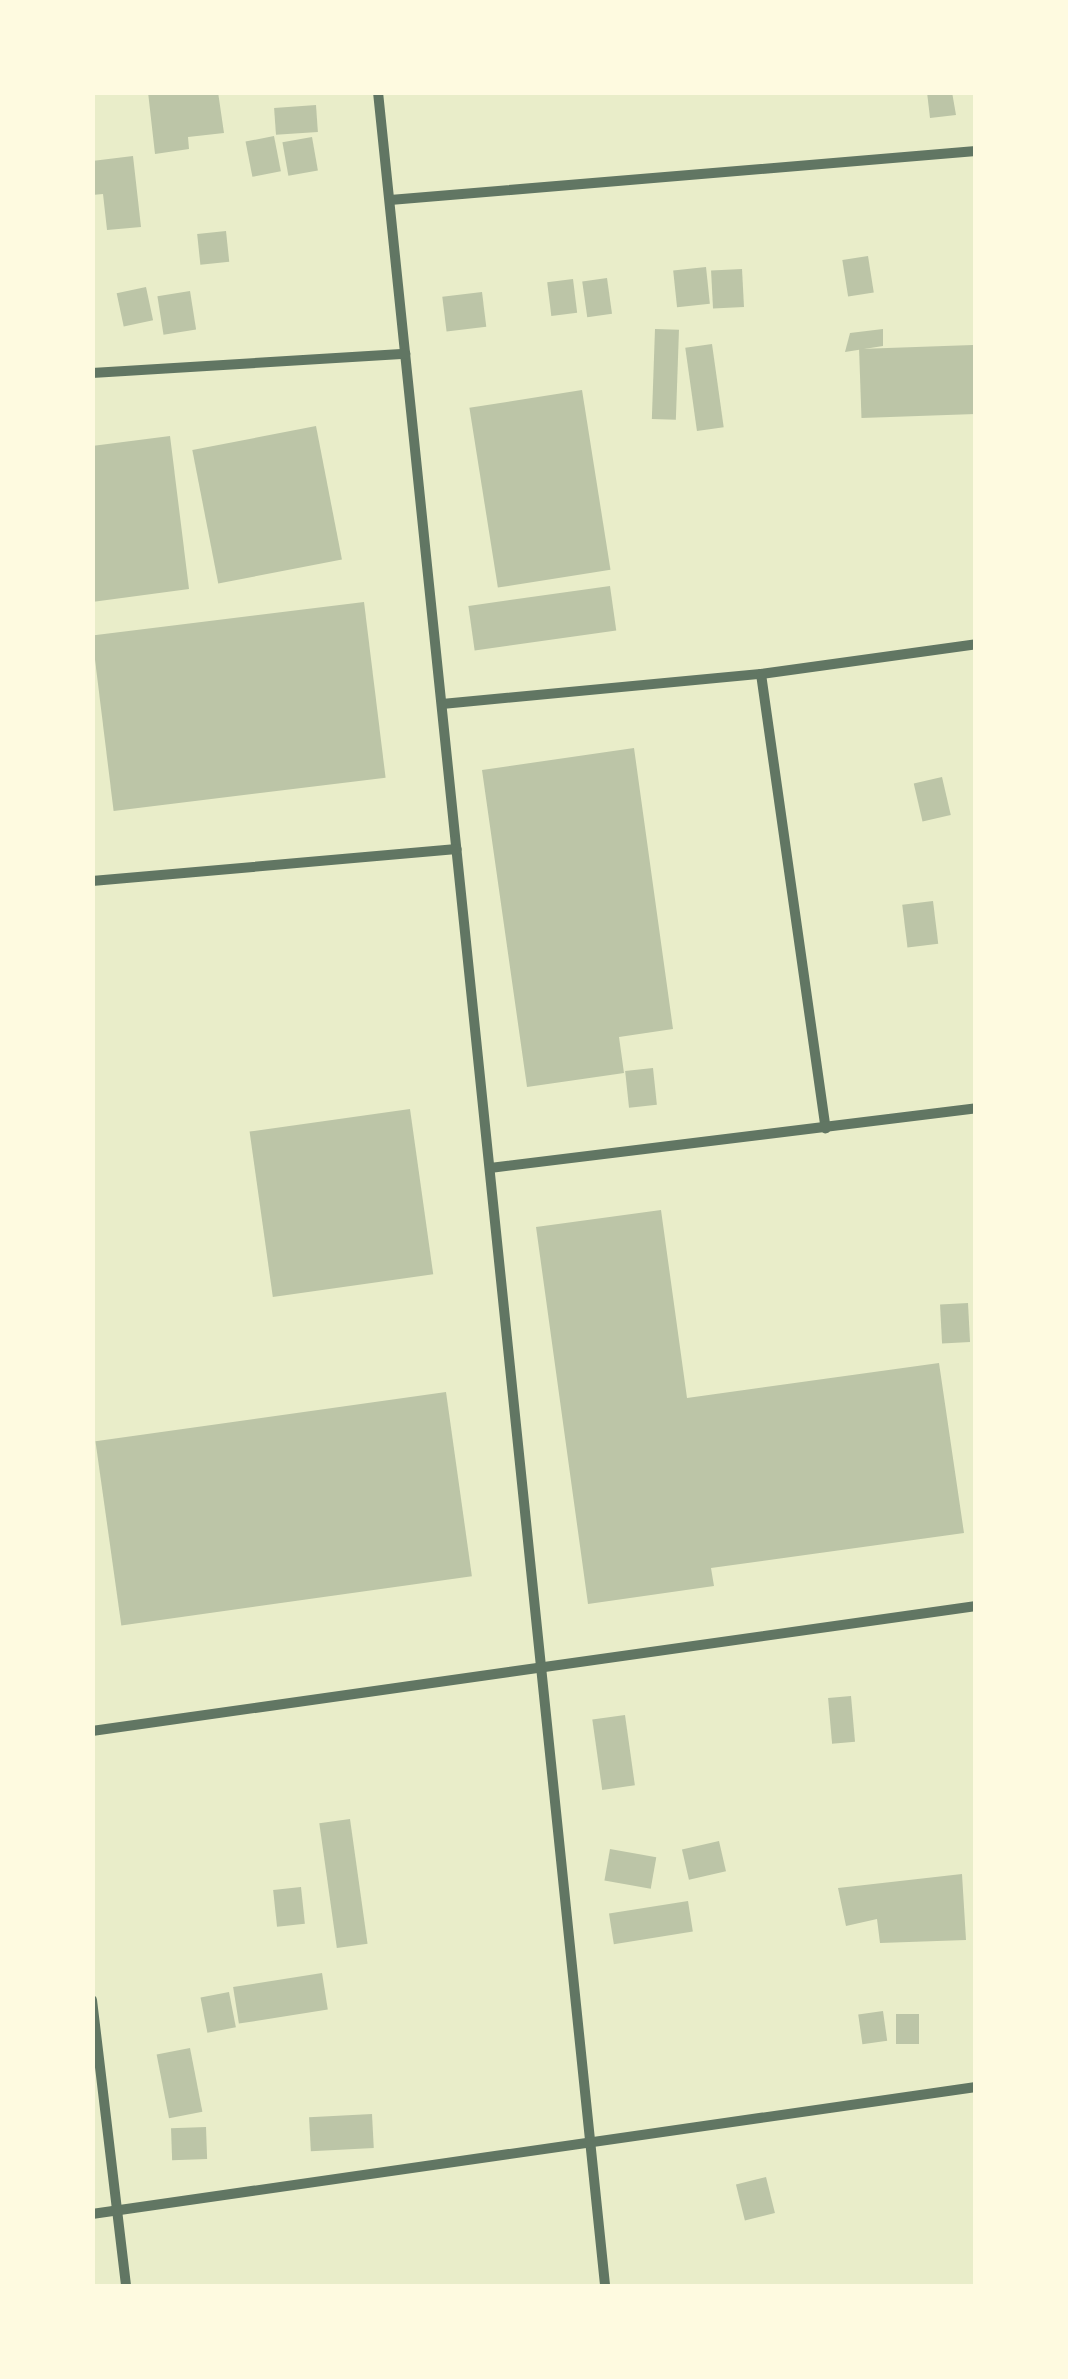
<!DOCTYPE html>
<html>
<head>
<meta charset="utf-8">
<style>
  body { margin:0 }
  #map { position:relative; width:1068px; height:2379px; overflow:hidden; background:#e9edc9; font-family:"Exo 2",sans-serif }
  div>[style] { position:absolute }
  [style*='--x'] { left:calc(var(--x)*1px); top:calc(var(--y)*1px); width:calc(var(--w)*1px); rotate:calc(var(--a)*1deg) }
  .building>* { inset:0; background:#bcc5a7; transform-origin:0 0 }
  .minor>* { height:10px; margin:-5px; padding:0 5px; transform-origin:5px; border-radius:5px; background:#617663 }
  span { translate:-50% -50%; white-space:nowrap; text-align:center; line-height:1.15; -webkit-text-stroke:10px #fefae0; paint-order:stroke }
  .frame { position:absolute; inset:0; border:95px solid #fefae0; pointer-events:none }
</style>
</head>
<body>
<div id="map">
  <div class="building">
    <i style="clip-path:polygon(148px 92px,218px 92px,224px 133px,188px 137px,189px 149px,155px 154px)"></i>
    <i style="clip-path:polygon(927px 92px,952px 92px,956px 115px,930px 118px)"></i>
    <i style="left:316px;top:105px;width:27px;height:42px;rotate:86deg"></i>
    <i style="left:274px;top:136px;width:36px;height:29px;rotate:79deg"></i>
    <i style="left:312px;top:137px;width:34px;height:30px;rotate:80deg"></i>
    <i style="clip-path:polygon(133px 156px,141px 227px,107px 230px,103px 194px,92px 195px,92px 161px)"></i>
    <i style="left:226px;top:231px;width:31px;height:29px;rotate:84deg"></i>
    <i style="left:868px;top:256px;width:37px;height:26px;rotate:81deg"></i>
    <i style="left:706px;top:267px;width:37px;height:33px;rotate:84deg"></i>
    <i style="left:742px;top:269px;width:38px;height:31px;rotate:87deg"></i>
    <i style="left:607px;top:278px;width:36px;height:25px;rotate:82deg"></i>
    <i style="left:573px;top:279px;width:34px;height:26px;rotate:83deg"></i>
    <i style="left:146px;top:287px;width:34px;height:30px;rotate:78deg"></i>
    <i style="left:190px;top:291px;width:39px;height:33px;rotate:81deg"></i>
    <i style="left:482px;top:292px;width:35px;height:40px;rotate:83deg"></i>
    <i style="left:655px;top:329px;width:24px;height:90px;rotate:2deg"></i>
    <i style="clip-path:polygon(883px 329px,883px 346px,845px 352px,850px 333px)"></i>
    <i style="left:712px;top:344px;width:84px;height:27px;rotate:82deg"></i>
    <i style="left:973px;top:345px;width:69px;height:114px;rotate:88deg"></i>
    <i style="left:582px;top:390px;width:182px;height:114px;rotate:81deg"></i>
    <i style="left:316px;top:426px;width:136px;height:126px;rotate:79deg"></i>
    <i style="clip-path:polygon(170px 436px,189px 589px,92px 602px,92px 446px)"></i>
    <i style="left:610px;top:586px;width:45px;height:143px;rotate:82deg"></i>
    <i style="left:364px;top:602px;width:177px;height:274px;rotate:83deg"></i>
    <i style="clip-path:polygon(634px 748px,673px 1029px,619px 1037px,624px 1073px,527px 1087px,482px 770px)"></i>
    <i style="left:942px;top:777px;width:39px;height:29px;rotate:77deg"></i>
    <i style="left:933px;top:901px;width:43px;height:31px;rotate:83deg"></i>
    <i style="left:653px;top:1068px;width:37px;height:28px;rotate:84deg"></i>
    <i style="left:410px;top:1109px;width:167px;height:162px;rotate:82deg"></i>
    <i style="clip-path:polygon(661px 1210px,687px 1398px,939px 1363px,964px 1533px,711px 1568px,714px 1586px,588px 1604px,536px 1227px)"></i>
    <i style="left:968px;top:1303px;width:39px;height:28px;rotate:87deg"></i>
    <i style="left:446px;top:1392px;width:186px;height:354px;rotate:82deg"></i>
    <i style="left:851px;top:1696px;width:46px;height:23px;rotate:85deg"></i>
    <i style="left:625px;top:1715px;width:71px;height:33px;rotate:82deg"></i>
    <i style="left:350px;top:1819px;width:126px;height:31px;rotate:82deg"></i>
    <i style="left:719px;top:1841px;width:31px;height:38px;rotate:77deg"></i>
    <i style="left:610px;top:1849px;width:47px;height:32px;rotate:10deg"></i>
    <i style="clip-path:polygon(962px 1874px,966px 1940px,880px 1943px,877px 1919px,846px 1926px,838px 1888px)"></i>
    <i style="left:301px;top:1887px;width:37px;height:28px;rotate:84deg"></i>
    <i style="left:688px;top:1901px;width:31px;height:80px;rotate:81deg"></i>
    <i style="left:322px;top:1973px;width:37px;height:90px;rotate:81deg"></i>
    <i style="left:229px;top:1992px;width:36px;height:29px;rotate:79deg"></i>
    <i style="left:883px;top:2011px;width:30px;height:25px;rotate:82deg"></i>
    <i style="left:919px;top:2014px;width:30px;height:23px;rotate:90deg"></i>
    <i style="left:190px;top:2048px;width:65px;height:34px;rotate:79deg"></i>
    <i style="left:372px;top:2114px;width:34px;height:63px;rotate:87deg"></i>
    <i style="left:206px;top:2127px;width:32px;height:35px;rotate:88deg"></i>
    <i style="left:766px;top:2177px;width:37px;height:31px;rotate:76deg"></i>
  </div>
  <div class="minor">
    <i style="--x:378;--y:92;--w:2206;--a:84.09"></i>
    <i style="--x:390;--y:200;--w:588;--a:-4.78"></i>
    <i style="--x:92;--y:373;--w:314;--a:-3.5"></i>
    <i style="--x:761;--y:674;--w:459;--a:81.9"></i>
    <i style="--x:442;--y:704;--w:320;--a:-5.4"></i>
    <i style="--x:761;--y:674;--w:217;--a:-7.9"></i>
    <i style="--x:92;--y:881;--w:366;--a:-5"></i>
    <i style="--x:490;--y:1168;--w:490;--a:-7"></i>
    <i style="--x:92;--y:1731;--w:893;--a:-8.05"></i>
    <i style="--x:92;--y:2000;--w:288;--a:83.2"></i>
    <i style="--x:92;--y:2214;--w:893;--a:-8.18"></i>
  </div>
  <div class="frame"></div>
</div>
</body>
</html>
